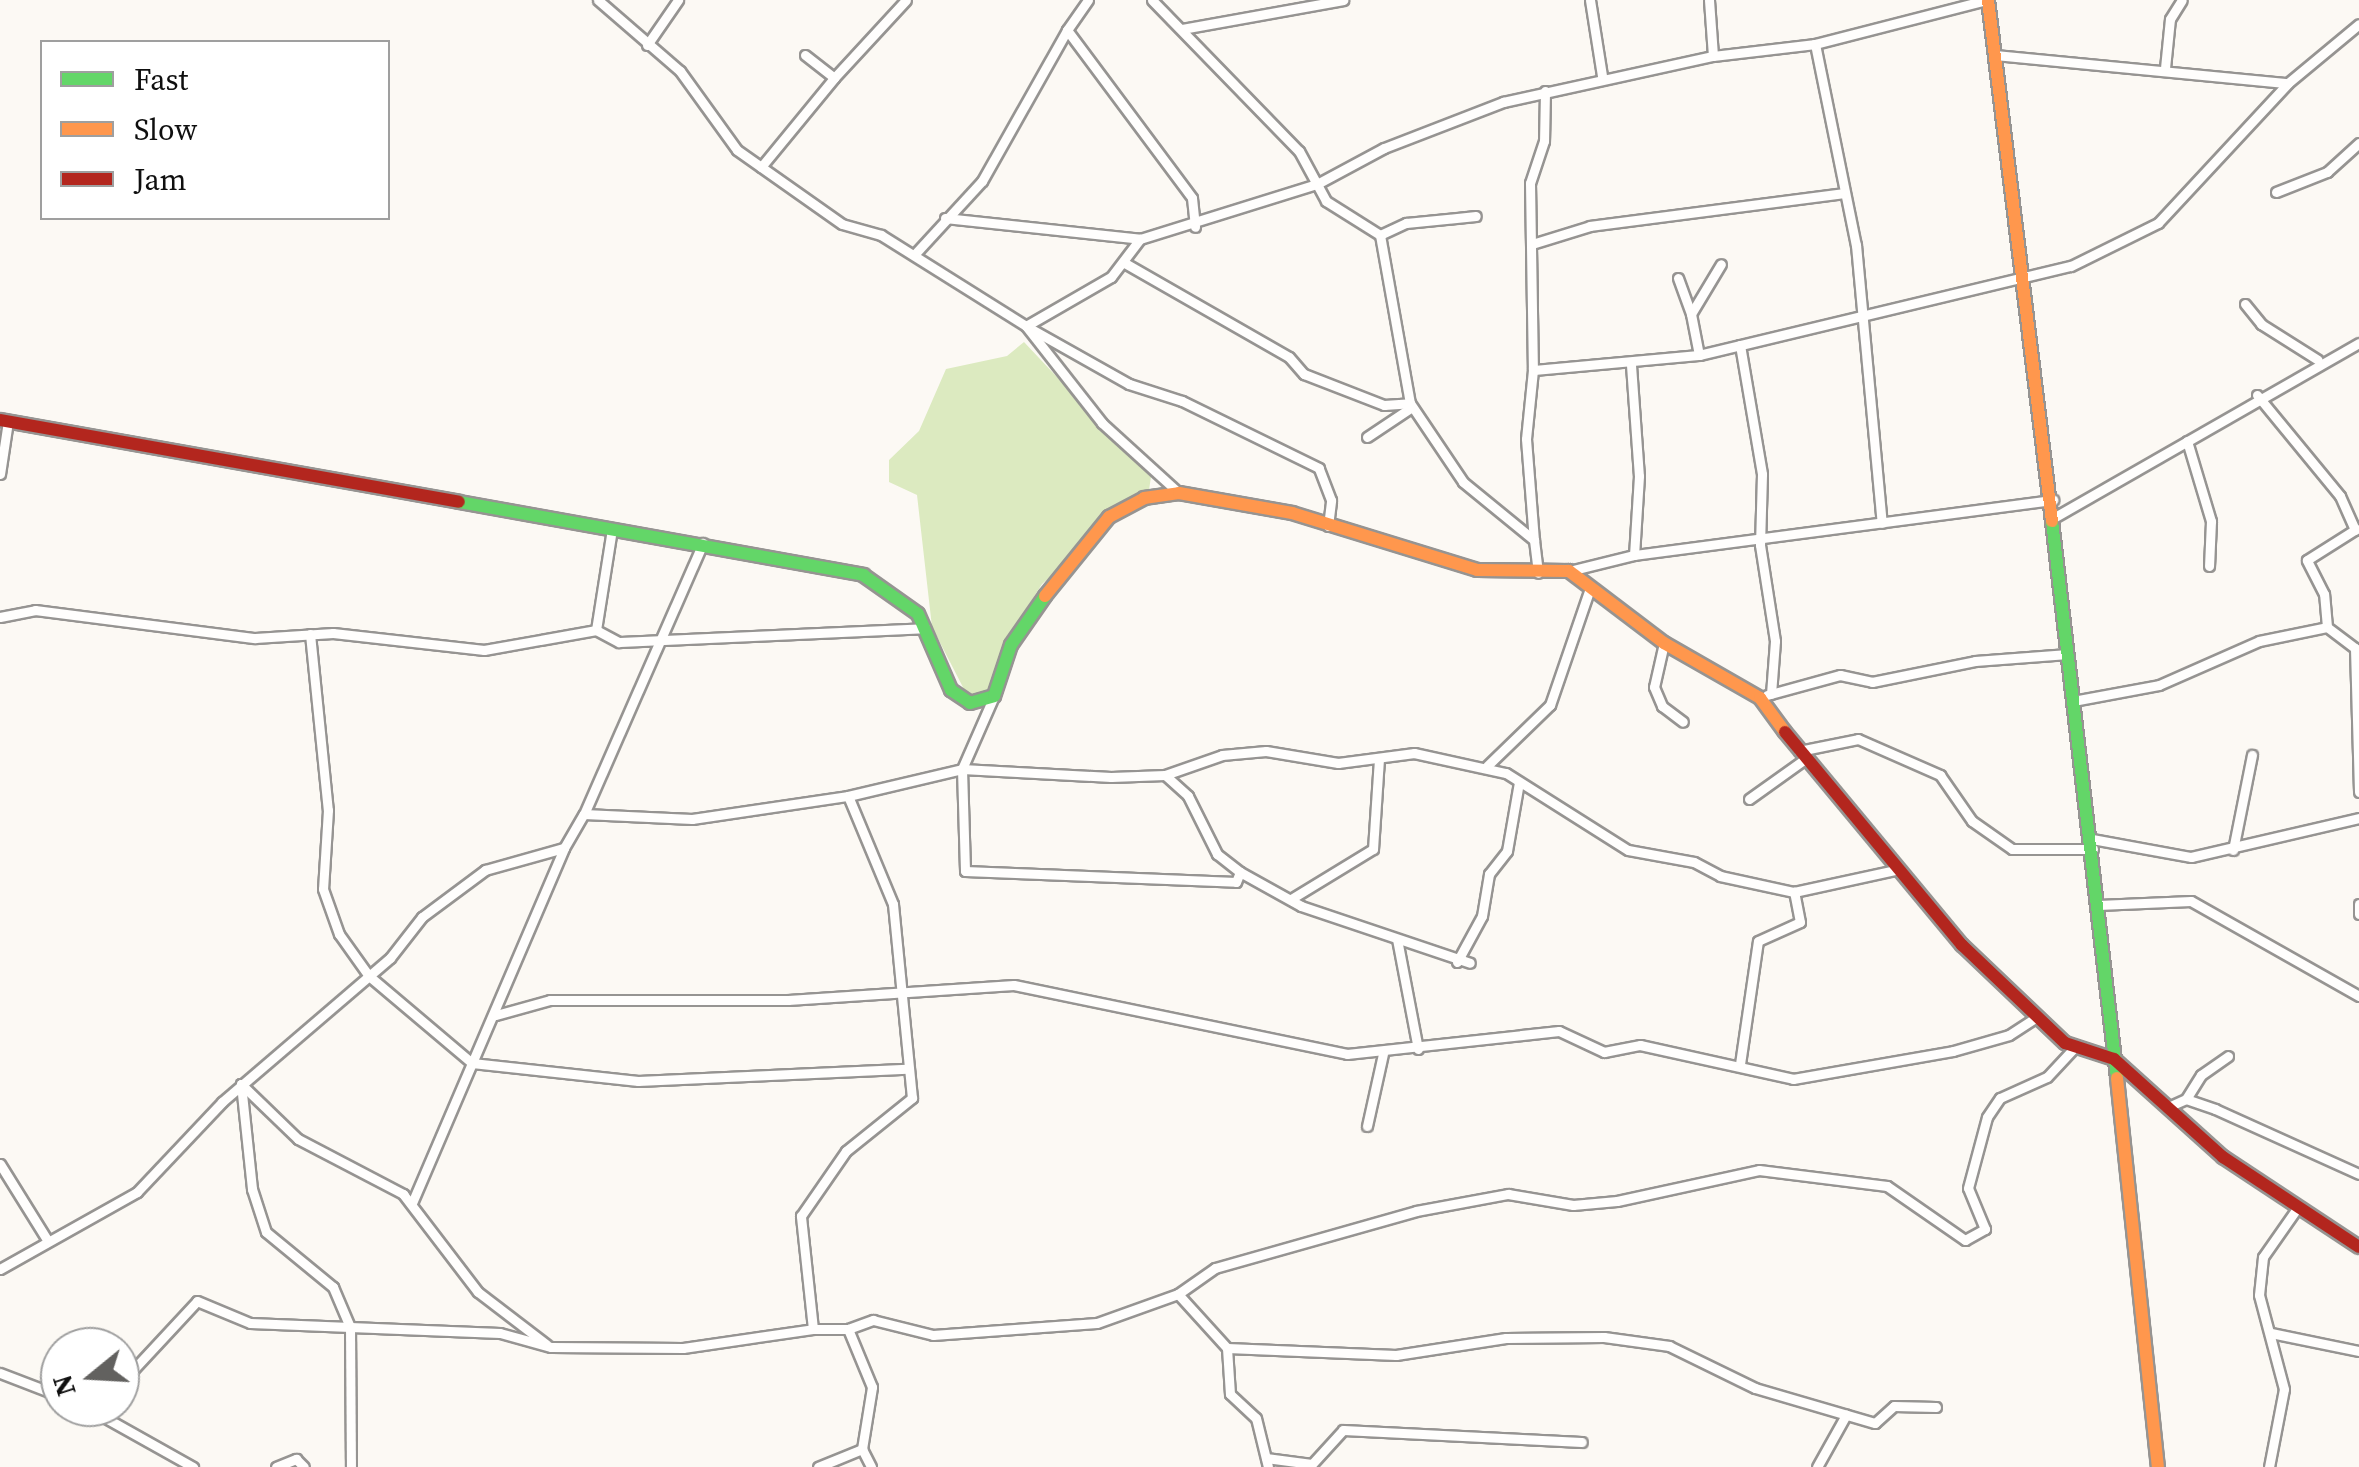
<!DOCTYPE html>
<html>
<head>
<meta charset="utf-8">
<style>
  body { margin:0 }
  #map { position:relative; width:2359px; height:1467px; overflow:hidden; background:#fcf9f4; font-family:"Source Serif 4",serif }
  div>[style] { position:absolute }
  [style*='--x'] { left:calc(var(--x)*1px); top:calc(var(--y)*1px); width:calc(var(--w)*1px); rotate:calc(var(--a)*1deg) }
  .forest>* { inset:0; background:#dceac0 }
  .roads { filter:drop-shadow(2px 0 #969492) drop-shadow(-2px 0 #969492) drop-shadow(0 2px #969492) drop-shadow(0 -2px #969492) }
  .street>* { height:9px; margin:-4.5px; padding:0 4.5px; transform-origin:4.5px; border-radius:4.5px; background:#fffefd }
  .fast>* { height:12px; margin:-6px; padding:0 6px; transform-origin:6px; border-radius:6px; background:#63d668 }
  .slow>* { height:12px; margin:-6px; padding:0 6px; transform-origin:6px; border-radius:6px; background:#ff974d }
  .jam>* { height:12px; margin:-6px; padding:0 6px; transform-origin:6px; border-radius:6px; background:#b3261e }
  span { translate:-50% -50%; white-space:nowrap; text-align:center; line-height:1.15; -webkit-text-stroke:10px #fff; paint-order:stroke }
  .legend { position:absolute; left:40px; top:40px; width:350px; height:180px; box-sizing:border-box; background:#fff; border:2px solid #9f9f9f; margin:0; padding:12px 18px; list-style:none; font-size:30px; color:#0f0f0f }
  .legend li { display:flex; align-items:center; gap:20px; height:50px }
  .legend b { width:50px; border:2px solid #9f9f9f }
  .north { position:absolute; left:40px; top:1327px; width:100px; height:100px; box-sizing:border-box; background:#fff; border:2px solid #9f9f9f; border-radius:50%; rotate:252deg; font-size:28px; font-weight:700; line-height:40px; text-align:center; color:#0f0f0f }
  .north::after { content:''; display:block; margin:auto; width:35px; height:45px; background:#62615f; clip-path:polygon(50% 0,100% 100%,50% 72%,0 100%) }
</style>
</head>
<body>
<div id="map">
  <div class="forest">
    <i style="clip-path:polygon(1024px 342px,1151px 477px,1149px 490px,1042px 584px,1014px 628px,992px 689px,968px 697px,932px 627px,917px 495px,889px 482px,889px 460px,919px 431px,946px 369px,1007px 356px)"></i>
  </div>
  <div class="roads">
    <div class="street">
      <i style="--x:598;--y:0;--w:108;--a:40.9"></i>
      <i style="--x:680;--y:71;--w:97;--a:54.2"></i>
      <i style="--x:737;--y:150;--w:128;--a:35.2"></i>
      <i style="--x:842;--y:224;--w:41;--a:15.8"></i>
      <i style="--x:881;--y:235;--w:171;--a:32.1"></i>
      <i style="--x:1026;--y:326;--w:123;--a:51.9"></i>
      <i style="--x:1102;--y:423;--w:104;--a:42.3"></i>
      <i style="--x:1088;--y:0;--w:37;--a:125"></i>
      <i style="--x:1067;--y:30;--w:209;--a:53.3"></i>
      <i style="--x:1192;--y:198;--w:29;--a:84"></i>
      <i style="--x:1152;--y:0;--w:211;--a:45.8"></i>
      <i style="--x:1299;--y:151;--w:57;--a:61.6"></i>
      <i style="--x:1326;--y:201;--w:64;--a:32.2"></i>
      <i style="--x:1380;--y:235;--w:171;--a:79.9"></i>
      <i style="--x:1410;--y:403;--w:95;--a:56.1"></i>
      <i style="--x:1463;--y:482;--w:92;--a:39.2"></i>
      <i style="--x:1534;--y:540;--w:33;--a:83"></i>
      <i style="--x:1590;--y:0;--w:77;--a:81"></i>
      <i style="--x:1709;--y:0;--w:56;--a:85.9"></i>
      <i style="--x:1182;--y:29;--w:164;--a:-10.2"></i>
      <i style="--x:1815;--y:44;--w:205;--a:78.5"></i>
      <i style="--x:1856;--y:245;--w:279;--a:84.7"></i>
      <i style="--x:647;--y:45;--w:55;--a:-55.4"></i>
      <i style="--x:805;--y:55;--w:37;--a:38"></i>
      <i style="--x:834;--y:78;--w:106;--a:-47.3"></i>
      <i style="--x:1995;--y:55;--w:294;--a:5.5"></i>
      <i style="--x:2288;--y:83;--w:92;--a:-39.7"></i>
      <i style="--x:2165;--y:68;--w:49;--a:-84.2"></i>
      <i style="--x:2170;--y:19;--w:22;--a:-58"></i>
      <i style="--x:1545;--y:91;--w:50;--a:91.1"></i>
      <i style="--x:1544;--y:141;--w:44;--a:108.4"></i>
      <i style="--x:1530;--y:183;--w:187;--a:89.1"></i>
      <i style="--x:1533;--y:370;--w:167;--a:-5.2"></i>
      <i style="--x:1699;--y:355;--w:382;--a:-13.5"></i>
      <i style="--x:2071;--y:266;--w:97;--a:-26.3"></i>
      <i style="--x:2158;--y:223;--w:191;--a:-47.1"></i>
      <i style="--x:761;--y:167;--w:115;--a:-50.6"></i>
      <i style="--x:2276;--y:192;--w:55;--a:-21.4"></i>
      <i style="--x:2327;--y:172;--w:43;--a:-42.2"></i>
      <i style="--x:945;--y:218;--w:196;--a:6.1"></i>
      <i style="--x:1380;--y:235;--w:29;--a:-25"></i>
      <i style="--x:1406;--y:223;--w:70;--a:-5.7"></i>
      <i style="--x:1532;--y:244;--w:61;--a:-17.2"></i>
      <i style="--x:1590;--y:226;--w:256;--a:-7.4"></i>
      <i style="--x:914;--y:255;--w:100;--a:-47.4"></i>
      <i style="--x:982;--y:181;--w:173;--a:-60.6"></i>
      <i style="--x:1123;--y:262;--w:191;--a:29.8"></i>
      <i style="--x:1289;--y:357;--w:23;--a:49"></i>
      <i style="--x:1304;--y:374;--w:86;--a:21.2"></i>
      <i style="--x:1384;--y:405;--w:26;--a:-4"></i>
      <i style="--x:1678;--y:278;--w:38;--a:70"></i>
      <i style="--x:2245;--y:304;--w:26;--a:51"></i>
      <i style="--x:2261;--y:324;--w:67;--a:32.3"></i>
      <i style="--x:1740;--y:345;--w:131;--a:80.3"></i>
      <i style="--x:1762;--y:474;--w:71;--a:91.6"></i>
      <i style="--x:1760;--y:545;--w:97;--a:81.1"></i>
      <i style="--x:1775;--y:641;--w:53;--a:94.3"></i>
      <i style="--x:1699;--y:355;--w:42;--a:-101"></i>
      <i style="--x:1691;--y:314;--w:58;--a:-59"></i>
      <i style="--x:1631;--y:365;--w:111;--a:85.9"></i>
      <i style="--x:1639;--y:476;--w:79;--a:93.6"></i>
      <i style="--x:1533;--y:370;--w:69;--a:95.8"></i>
      <i style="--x:1526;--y:439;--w:101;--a:85.5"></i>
      <i style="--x:2257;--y:395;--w:131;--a:50.6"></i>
      <i style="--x:2340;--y:496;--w:37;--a:66"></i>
      <i style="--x:1367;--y:437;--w:54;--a:-33.7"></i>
      <i style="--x:2187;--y:441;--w:84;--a:73.3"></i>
      <i style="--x:2211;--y:521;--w:45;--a:92.5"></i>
      <i style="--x:0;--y:474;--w:54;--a:-81.4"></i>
      <i style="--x:2055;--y:517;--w:350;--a:-29.8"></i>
      <i style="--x:1328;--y:526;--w:26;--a:-83"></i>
      <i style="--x:1331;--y:500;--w:34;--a:-111"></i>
      <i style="--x:1319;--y:468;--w:153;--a:-153.9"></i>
      <i style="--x:1182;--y:401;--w:56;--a:-162.2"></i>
      <i style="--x:1129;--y:384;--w:118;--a:-150.6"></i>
      <i style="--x:1026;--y:326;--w:98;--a:-30"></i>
      <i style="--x:1111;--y:277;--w:48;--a:-52.7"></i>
      <i style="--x:1140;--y:239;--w:185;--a:-17.3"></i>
      <i style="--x:1317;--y:184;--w:76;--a:-28.2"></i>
      <i style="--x:1384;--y:148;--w:128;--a:-21.1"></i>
      <i style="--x:1503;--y:102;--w:215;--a:-12.4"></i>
      <i style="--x:1713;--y:56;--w:103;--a:-6.7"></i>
      <i style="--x:1815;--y:44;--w:177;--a:-14.4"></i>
      <i style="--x:1569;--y:571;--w:67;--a:-13.8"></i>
      <i style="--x:1634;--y:555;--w:423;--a:-7.5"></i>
      <i style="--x:0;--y:617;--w:36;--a:-11"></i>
      <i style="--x:35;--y:610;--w:222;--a:7.3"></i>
      <i style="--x:255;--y:638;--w:78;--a:-3.7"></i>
      <i style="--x:333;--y:633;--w:152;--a:6.4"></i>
      <i style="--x:484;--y:650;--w:114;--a:-10.1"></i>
      <i style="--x:596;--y:630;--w:102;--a:-81"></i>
      <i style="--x:2327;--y:627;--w:33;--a:-95"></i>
      <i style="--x:2324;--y:594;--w:38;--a:-117"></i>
      <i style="--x:2307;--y:560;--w:58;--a:-32.3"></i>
      <i style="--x:596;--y:630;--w:26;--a:28"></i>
      <i style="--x:619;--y:642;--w:306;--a:-2.6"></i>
      <i style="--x:310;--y:634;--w:177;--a:84.2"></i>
      <i style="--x:328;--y:810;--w:79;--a:93.6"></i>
      <i style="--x:323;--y:889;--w:48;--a:70.4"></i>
      <i style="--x:339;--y:934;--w:52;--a:54.5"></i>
      <i style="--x:369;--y:976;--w:135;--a:40.2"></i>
      <i style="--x:472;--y:1063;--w:167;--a:6.2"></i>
      <i style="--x:638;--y:1081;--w:269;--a:-2.6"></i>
      <i style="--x:1664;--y:643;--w:45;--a:102.8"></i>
      <i style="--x:1654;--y:687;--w:21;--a:67"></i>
      <i style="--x:1662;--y:706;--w:26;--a:37"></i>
      <i style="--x:1767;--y:695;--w:76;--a:-15.3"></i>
      <i style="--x:1840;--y:675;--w:33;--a:12"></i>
      <i style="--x:1872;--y:682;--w:105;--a:-11.5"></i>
      <i style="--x:1975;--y:661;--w:93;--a:-4.3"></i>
      <i style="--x:994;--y:696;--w:80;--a:113.7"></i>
      <i style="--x:962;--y:769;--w:102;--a:88.3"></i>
      <i style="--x:965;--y:871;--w:271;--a:2.3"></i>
      <i style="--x:1236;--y:882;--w:11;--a:-68"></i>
      <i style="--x:2073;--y:701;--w:87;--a:-10.5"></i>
      <i style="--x:2159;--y:685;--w:109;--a:-23.7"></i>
      <i style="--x:2259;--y:641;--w:69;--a:-11.6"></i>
      <i style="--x:2327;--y:627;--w:35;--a:37"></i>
      <i style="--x:2355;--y:648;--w:144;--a:88.4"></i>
      <i style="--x:1799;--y:751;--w:60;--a:-11.5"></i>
      <i style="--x:1858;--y:739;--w:90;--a:23.7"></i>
      <i style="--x:1940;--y:775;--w:56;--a:55.2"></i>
      <i style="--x:1972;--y:821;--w:49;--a:35"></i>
      <i style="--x:2012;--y:849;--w:81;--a:0"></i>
      <i style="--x:1487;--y:766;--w:88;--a:-44.1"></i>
      <i style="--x:1550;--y:705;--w:124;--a:-71.1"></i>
      <i style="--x:1165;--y:775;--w:31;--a:42"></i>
      <i style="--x:1188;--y:796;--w:65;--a:63.4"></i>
      <i style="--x:1217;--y:854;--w:29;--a:38"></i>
      <i style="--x:1240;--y:872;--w:70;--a:29.1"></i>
      <i style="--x:1301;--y:906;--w:178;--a:18.6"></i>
      <i style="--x:1749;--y:799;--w:69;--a:-35.5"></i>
      <i style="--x:584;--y:814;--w:296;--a:-66.3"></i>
      <i style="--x:2092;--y:839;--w:101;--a:10.3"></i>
      <i style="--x:2191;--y:857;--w:172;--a:-13.1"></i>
      <i style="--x:2233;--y:850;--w:97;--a:-78.7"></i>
      <i style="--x:1291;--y:899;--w:96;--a:-31.4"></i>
      <i style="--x:1373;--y:849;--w:91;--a:-86.2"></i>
      <i style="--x:2359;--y:904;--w:10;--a:90"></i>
      <i style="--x:2098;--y:905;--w:93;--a:-2.5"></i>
      <i style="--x:2191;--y:901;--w:193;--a:29.5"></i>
      <i style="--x:1397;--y:939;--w:112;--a:79.2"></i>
      <i style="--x:1457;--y:962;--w:52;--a:-61.5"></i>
      <i style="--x:1482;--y:916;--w:43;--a:-80.5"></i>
      <i style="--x:1489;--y:874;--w:29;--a:-52"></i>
      <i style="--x:1507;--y:851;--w:70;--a:-80.1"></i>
      <i style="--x:496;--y:1015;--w:56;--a:-15.5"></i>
      <i style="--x:550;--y:1000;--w:238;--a:0"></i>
      <i style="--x:788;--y:1000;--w:226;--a:-3.8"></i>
      <i style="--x:1014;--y:985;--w:340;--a:11.7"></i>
      <i style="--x:1347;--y:1054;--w:213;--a:-6.2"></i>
      <i style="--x:1559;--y:1031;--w:50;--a:25"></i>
      <i style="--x:1604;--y:1052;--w:37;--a:-11"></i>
      <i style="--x:1640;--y:1045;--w:157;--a:12.5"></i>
      <i style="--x:1793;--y:1079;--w:162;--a:-9.9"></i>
      <i style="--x:1953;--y:1051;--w:58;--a:-15.9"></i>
      <i style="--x:2009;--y:1035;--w:33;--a:-33"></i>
      <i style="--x:1740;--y:1064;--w:124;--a:-81.7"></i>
      <i style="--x:1758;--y:941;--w:46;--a:-24.3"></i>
      <i style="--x:1800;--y:922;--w:31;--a:-101"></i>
      <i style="--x:241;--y:1084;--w:106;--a:84"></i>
      <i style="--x:252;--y:1189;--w:45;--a:72"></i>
      <i style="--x:266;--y:1232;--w:87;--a:39.4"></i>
      <i style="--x:333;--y:1287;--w:43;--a:67"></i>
      <i style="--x:350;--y:1327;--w:140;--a:89.6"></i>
      <i style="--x:241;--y:1084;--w:79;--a:44"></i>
      <i style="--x:298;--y:1139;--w:119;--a:27.6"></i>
      <i style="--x:403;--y:1194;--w:123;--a:52.6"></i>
      <i style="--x:478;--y:1292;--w:86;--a:37.4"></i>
      <i style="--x:2186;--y:1099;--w:28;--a:-58"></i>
      <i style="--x:2201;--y:1075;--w:33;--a:-35"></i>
      <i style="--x:2168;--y:1107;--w:20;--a:-24"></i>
      <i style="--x:2186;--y:1099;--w:31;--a:19"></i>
      <i style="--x:2215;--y:1109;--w:158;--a:24.3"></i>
      <i style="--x:1367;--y:1126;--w:74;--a:-77.5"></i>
      <i style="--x:0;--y:1164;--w:91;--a:58.1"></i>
      <i style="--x:412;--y:1203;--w:386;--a:-66.8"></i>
      <i style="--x:0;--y:1269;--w:157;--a:-29.3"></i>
      <i style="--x:137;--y:1192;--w:124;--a:-46.6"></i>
      <i style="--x:222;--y:1102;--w:221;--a:-40.6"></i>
      <i style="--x:390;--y:958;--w:52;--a:-52"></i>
      <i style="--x:422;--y:917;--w:79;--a:-36.7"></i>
      <i style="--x:485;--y:870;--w:82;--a:-15.6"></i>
      <i style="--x:564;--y:848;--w:39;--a:-60"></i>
      <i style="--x:584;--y:814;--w:108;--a:2.7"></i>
      <i style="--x:692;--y:819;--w:158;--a:-8.4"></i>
      <i style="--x:848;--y:796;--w:117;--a:-13.3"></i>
      <i style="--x:962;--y:769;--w:149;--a:3.1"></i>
      <i style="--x:1111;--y:777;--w:54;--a:-2.1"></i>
      <i style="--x:1165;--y:775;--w:60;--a:-19.3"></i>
      <i style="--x:1222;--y:755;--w:44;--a:-5.2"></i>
      <i style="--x:1266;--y:751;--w:73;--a:9.5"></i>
      <i style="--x:1338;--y:763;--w:77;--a:-7.5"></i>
      <i style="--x:1414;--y:753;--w:94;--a:12.3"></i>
      <i style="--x:1506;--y:773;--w:144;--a:32.3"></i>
      <i style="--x:1628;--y:850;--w:67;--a:10.3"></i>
      <i style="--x:1694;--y:862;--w:30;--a:28"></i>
      <i style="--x:1720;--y:876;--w:76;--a:12.2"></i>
      <i style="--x:1794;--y:892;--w:103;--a:-12.3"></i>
      <i style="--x:1178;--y:1294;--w:73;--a:47.8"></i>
      <i style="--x:1227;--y:1348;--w:46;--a:86.3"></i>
      <i style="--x:1230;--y:1394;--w:35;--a:43"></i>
      <i style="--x:1256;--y:1418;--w:50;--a:76.2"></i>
      <i style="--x:848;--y:1329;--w:35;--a:180"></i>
      <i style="--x:813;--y:1329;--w:114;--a:-96.1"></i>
      <i style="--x:801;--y:1216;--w:79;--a:-55.3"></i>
      <i style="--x:846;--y:1151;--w:85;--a:-38.8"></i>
      <i style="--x:912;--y:1098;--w:195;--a:-95.6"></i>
      <i style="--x:893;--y:904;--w:117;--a:-112.6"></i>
      <i style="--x:2271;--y:1333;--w:90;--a:11.6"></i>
      <i style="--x:1227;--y:1348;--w:169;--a:2.4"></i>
      <i style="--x:1396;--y:1355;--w:111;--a:-8.8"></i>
      <i style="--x:1506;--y:1338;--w:98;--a:-0.6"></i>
      <i style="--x:1604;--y:1337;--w:66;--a:7.9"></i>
      <i style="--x:1669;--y:1346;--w:96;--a:26"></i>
      <i style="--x:1755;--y:1388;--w:125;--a:16.3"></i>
      <i style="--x:1875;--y:1423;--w:25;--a:-42"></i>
      <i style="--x:1894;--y:1406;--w:42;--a:1.4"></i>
      <i style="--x:0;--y:1373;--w:64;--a:21"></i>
      <i style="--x:120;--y:1384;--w:113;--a:-47.1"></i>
      <i style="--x:197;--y:1301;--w:57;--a:22.5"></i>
      <i style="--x:250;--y:1323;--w:250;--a:2.3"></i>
      <i style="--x:500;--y:1333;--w:53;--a:15.4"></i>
      <i style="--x:551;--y:1347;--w:132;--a:0.4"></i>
      <i style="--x:683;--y:1348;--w:131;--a:-8.3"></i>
      <i style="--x:86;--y:1407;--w:123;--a:29.3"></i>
      <i style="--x:862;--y:1449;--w:63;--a:-80.8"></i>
      <i style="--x:872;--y:1387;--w:63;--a:-112.5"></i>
      <i style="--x:848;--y:1329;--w:27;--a:-20"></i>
      <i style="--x:873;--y:1320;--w:62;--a:14"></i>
      <i style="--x:933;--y:1335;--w:164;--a:-4.2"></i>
      <i style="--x:1097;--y:1323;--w:86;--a:-19.7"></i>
      <i style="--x:1178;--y:1294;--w:45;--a:-35.1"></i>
      <i style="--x:1215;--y:1268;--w:209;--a:-15.8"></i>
      <i style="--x:1416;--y:1211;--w:94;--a:-10.5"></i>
      <i style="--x:1508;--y:1194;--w:66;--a:9.6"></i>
      <i style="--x:1573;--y:1205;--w:44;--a:-5.2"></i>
      <i style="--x:1617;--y:1201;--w:145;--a:-12.3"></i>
      <i style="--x:1759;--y:1170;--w:129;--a:7.1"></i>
      <i style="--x:1887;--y:1186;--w:95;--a:34.7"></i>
      <i style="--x:1965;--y:1240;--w:23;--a:-29"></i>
      <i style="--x:1985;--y:1229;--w:44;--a:-112.5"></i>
      <i style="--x:1968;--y:1188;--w:73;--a:-75"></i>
      <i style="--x:1987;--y:1117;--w:23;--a:-56"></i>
      <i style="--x:2000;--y:1098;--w:51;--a:-24.1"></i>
      <i style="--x:2047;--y:1077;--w:40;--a:-47"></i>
      <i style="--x:1266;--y:1458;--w:46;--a:7.4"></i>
      <i style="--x:1312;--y:1464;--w:46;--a:-47.6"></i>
      <i style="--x:1343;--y:1430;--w:239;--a:2.9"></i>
      <i style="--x:276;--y:1467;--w:22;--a:-22"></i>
      <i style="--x:296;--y:1459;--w:11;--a:45"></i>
      <i style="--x:818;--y:1467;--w:48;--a:-22.2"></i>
      <i style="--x:862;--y:1449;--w:20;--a:63"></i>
      <i style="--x:1817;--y:1467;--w:60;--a:-60.9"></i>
      <i style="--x:2269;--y:1467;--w:79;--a:-79.1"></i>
      <i style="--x:2284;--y:1389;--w:97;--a:-104.9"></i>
      <i style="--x:2259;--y:1295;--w:38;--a:-84"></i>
      <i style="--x:2263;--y:1257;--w:61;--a:-55"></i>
    </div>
    <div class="fast">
      <i style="--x:459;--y:502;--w:411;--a:10.2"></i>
      <i style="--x:863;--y:575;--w:67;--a:35.3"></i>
      <i style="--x:918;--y:614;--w:83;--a:66.5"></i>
      <i style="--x:951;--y:690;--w:23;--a:34"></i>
      <i style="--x:970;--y:703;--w:25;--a:-16"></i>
      <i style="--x:994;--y:696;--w:54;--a:-71.6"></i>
      <i style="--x:1011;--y:645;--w:60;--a:-55.2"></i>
      <i style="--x:2052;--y:521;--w:561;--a:83.34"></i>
    </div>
    <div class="slow">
      <i style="--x:1988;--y:0;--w:525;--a:83"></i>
      <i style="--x:1045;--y:596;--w:102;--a:-51"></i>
      <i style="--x:1109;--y:517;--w:40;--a:-28"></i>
      <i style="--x:1144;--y:498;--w:35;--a:-8"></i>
      <i style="--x:1179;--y:493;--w:115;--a:10"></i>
      <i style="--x:1292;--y:513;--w:194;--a:17.1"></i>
      <i style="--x:1477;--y:570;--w:92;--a:0.6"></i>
      <i style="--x:1569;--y:571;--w:119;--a:37.2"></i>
      <i style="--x:1664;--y:643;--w:111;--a:29.8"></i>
      <i style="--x:1760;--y:698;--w:42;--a:53.7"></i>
      <i style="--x:2117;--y:1078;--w:391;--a:84"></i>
    </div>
    <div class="jam">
      <i style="--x:0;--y:420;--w:466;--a:10.1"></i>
      <i style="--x:1785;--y:732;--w:277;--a:50.3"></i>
      <i style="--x:1962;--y:945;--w:142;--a:43.6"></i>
      <i style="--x:2065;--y:1043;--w:52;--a:18.1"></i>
      <i style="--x:2114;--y:1059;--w:147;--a:42"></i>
      <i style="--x:2223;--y:1157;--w:163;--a:33.5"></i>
    </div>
  </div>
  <ul class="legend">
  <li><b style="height:12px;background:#63d668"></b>Fast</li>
  <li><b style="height:12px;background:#ff974d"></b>Slow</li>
  <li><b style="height:12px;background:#b3261e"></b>Jam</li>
  </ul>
  <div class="north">N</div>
</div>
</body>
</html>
